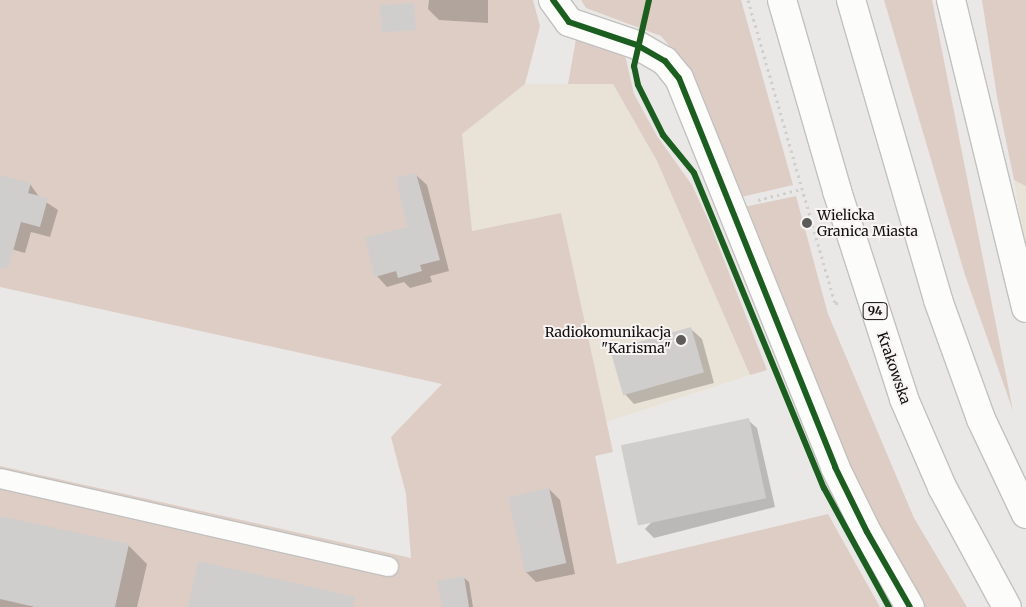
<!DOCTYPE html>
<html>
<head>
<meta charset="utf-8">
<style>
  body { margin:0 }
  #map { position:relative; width:1026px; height:607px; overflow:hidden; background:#eae8e6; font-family:Merriweather,serif }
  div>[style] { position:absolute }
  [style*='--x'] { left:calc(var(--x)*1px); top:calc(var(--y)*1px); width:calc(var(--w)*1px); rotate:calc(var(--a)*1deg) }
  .commercial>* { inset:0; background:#e9e2d6 }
  .green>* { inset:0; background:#decdc4 }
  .shadow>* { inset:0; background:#0003 }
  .building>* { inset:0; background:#cfcecd; transform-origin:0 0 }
  .path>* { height:3px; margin-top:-1.5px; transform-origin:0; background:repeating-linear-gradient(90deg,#d0cfcf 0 2.5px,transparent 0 6.5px) }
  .roads { filter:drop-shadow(1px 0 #c2c1c0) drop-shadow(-1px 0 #c2c1c0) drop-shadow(0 1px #c2c1c0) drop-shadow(0 -1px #c2c1c0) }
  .lane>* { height:19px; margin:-9.5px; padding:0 9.5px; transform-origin:9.5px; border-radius:9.5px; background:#fcfcfb }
  .street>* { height:28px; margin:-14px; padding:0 14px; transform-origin:14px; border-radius:14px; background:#fcfcfb }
  .primary>* { height:28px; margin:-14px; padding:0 14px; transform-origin:14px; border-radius:14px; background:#fcfcfb }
  .cycleway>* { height:6px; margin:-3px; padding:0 3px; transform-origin:3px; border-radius:3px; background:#1b5e20 }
  .dots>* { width:14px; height:14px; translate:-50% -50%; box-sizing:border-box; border:2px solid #f8f4f3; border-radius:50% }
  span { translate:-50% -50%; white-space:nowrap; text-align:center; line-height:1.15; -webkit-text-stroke:4px #f8f4f3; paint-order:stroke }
  .shield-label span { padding:1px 4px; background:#f8f4f3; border:1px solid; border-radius:4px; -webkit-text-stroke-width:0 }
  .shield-label { font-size:12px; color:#100f0f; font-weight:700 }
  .poi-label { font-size:14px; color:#100f0f }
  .left { translate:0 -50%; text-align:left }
  .right { translate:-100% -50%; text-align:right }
  .street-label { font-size:14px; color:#100f0f }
</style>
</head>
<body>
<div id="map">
  <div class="commercial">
    <i style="clip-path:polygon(525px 84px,613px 84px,657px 161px,750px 375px,606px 422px,561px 213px,472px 231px,462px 134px)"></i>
    <i style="clip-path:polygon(1014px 180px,1026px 186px,1026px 250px)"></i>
  </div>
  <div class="green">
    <i style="clip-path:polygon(0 0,533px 0,540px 26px,525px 84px,462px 134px,472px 231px,561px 213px,613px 452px,595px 456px,617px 564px,828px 514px,880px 607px,0 607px,0 466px,411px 558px,406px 494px,391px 437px,442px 384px,0 287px)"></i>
    <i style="clip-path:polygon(581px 0,741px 0,793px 185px,741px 197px,690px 71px,661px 36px,586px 8px)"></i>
    <i style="clip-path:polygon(884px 0,932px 0,1013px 411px,965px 275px)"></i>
    <i style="clip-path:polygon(982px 0,1026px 0,1026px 186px,1014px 180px,997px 97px)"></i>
    <i style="clip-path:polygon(576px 39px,625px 55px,634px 94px,657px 136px,692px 185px,710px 224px,767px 370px,750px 375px,657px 161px,613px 84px,568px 84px)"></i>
    <i style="clip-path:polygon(796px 196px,828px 314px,914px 518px,967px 607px,925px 607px,849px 470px,744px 207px)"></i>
  </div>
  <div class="shadow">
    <i style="clip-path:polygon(429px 0,488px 0,488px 23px,439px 20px,428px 9px)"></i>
    <i style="clip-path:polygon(416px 175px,427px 185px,449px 271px,430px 276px,432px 282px,410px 288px,404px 282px,387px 287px,377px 276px,408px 228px)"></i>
    <i style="clip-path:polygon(30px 184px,40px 198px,58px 210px,50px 237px,31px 232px,25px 253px,0 246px,0 189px)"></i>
    <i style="clip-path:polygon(691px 329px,702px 339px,714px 383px,634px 404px,624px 393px)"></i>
    <i style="clip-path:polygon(748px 420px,757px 428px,775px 507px,654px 538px,645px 529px)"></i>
    <i style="clip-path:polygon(549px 489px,560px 500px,575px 574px,536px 582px,525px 571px)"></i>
    <i style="clip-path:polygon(0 517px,129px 546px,147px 564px,137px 607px,0 607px)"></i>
    <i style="clip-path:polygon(463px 577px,469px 582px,473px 607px,443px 607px)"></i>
  </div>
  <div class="building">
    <i style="left:414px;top:3px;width:27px;height:34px;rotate:86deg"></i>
    <i style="clip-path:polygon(416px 173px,440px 260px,420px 265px,422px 271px,398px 278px,396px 271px,375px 277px,365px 238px,407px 227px,396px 178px)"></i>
    <i style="clip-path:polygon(0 175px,31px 183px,28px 193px,48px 198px,40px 227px,21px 222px,8px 269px,0 268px)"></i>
    <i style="left:691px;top:327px;width:47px;height:84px;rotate:74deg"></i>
    <i style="left:749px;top:418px;width:82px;height:131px;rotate:78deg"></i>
    <i style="left:549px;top:488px;width:77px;height:42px;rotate:77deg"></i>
    <i style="clip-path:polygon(0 516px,129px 544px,115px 607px,35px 607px,0 599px)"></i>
    <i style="clip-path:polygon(198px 561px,355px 597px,353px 607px,188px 607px)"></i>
    <i style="clip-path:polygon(464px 576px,469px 607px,442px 607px,437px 581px)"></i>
  </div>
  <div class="path">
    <i style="--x:748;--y:0;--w:315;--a:74"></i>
    <i style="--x:835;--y:303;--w:7;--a:0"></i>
    <i style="--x:758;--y:200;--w:44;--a:-14.3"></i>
  </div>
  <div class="roads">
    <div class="lane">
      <i style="--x:0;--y:478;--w:398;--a:12.8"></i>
    </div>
    <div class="street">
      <i style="--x:553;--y:0;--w:27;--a:54"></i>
      <i style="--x:569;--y:22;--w:72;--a:18.7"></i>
      <i style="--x:637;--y:45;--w:32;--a:30"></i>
      <i style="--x:665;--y:61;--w:22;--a:51"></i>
      <i style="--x:679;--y:78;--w:419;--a:68.1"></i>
      <i style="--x:835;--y:467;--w:72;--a:63.8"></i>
      <i style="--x:867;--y:532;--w:86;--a:60.2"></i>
      <i style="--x:951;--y:0;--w:317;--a:76.3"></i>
    </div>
    <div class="primary">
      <i style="--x:782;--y:0;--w:199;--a:73.9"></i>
      <i style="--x:837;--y:191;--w:219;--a:72.1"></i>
      <i style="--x:904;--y:399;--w:96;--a:66.6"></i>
      <i style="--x:942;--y:487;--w:136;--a:61.6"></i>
      <i style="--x:851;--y:0;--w:312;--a:73.8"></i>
      <i style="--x:938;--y:300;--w:127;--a:70.1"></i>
      <i style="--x:981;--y:419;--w:105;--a:64.7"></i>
    </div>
  </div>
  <div class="cycleway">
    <i style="--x:553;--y:0;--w:27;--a:54"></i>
    <i style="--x:569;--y:22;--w:72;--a:18.7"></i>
    <i style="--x:637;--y:45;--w:32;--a:30"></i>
    <i style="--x:665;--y:61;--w:22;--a:51"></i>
    <i style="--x:679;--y:78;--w:419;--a:68.1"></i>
    <i style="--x:835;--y:467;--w:72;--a:63.8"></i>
    <i style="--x:867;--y:532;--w:86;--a:60.2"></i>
    <i style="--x:649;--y:0;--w:68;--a:102.8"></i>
    <i style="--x:634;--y:66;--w:19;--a:78"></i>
    <i style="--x:638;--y:85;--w:56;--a:63.4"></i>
    <i style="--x:663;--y:135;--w:49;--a:50.8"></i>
    <i style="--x:694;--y:173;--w:341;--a:67.6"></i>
    <i style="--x:824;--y:488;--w:136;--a:61.4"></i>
  </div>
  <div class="dots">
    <i style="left:807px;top:223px;background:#5c5b5a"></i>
    <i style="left:681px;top:340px;background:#5c5b5a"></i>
  </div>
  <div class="shield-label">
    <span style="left:875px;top:311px">94</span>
  </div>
  <div class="poi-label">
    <span class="left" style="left:817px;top:223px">Wielicka<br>Granica Miasta</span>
    <span class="right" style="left:671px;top:340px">Radiokomunikacja<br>"Karisma"</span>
  </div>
  <div class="street-label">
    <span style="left:894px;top:368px;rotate:71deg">Krakowska</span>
  </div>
</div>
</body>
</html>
